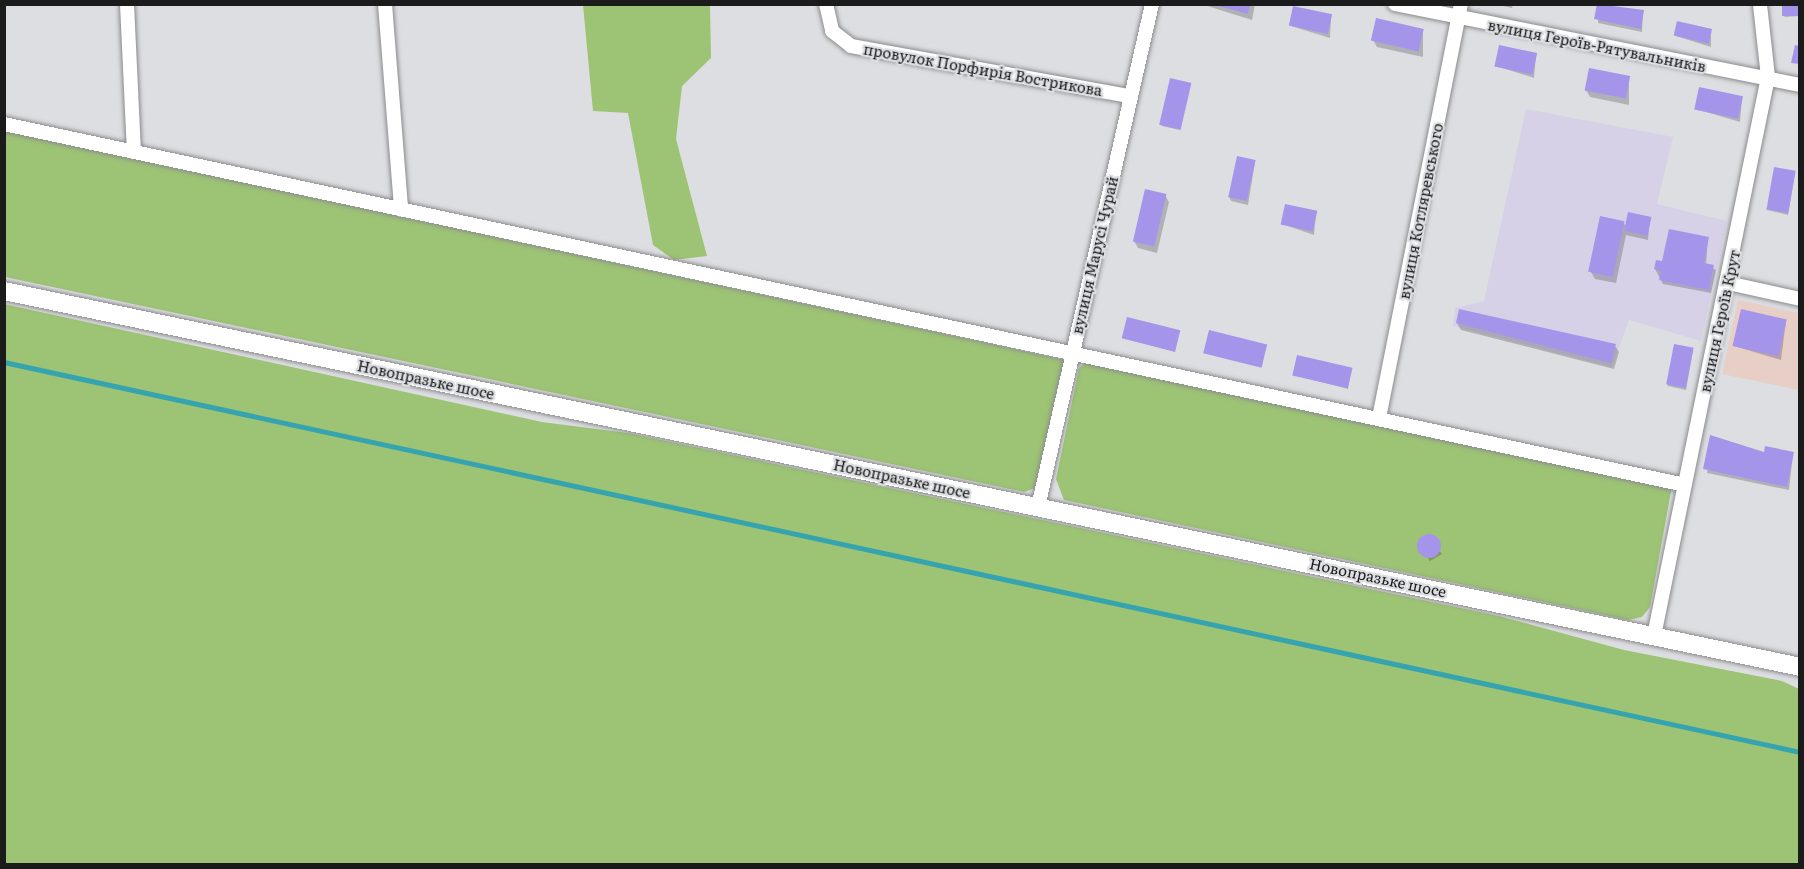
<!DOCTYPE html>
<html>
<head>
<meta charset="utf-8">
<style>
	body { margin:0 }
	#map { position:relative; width:1804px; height:869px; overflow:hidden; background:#dddee1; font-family:Literata,serif }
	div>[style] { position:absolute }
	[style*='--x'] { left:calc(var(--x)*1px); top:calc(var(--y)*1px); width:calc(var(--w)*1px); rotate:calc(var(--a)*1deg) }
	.commercial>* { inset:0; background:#d6d1e6 }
	.education>* { inset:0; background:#e7cec7 }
	.green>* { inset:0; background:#9dc375 }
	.shadow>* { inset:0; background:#0003; transform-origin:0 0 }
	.stream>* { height:4.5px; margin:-2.25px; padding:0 2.25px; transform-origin:2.25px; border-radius:2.25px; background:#36a4ae }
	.building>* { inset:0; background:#a595ea; transform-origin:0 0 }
	.round { border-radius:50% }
	.roads { filter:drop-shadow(0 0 2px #8b8b8e) drop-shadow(0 0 2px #8b8b8e) }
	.minor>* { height:14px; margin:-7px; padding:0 7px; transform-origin:7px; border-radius:7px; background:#fff }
	.secondary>* { height:18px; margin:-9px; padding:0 9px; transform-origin:9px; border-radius:9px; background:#fff }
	span { translate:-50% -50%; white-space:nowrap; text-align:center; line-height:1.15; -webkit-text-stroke:4.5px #dddee1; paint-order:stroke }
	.street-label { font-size:15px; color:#1b1b1c }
	.frame { position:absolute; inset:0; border:6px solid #1b1b1c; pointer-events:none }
</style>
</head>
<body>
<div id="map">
	<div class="commercial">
		<div style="clip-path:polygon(1526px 109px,1673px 137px,1657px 204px,1727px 221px,1701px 341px,1629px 320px,1612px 367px,1453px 326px,1455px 308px,1484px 301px)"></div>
	</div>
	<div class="education">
		<div style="clip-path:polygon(1738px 300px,1799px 313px,1799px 390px,1722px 374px)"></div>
	</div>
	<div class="green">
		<div style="clip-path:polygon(583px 5px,710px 5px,711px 58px,682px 86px,676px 139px,707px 256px,674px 260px,653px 245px,628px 113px,593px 111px)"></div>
		<div style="clip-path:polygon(5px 131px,1065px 360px,1039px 487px,1024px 492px,5px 277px)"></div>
		<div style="clip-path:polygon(4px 304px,542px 422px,628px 433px,1499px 616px,1624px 650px,1782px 681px,1799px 689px,1799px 864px,5px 864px)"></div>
		<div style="clip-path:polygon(1088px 361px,1672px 486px,1650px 607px,1642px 617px,1628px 620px,1064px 500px,1056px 479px,1079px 368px)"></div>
	</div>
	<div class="shadow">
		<div style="clip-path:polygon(1201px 4px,1255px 4px,1252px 20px)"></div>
		<div style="clip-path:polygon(1494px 4px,1513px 4px,1512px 8px)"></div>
		<div style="clip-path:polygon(1598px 4px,1643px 12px,1642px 32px,1598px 23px)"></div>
		<div style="clip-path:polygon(1800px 4px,1800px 16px,1785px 17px,1784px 16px)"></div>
		<div style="clip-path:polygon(1331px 15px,1330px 38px,1291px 26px)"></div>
		<div style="clip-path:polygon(1423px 30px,1423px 57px,1377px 47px,1373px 40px)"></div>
		<div style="clip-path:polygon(1711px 30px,1711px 47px,1676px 36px)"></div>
		<div style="clip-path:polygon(1536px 55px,1534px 78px,1496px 66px)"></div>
		<div style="clip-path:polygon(1629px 78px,1629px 105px,1590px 97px,1586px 90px)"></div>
		<div style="clip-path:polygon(1190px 84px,1180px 130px,1162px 126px,1161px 124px)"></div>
		<div style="clip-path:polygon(1742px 98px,1740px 122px,1696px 109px)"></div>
		<div style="clip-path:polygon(1255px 162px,1248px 205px,1231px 201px,1229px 196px)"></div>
		<div style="clip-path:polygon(1795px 173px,1788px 215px,1767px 210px,1766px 209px)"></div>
		<div style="clip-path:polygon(1165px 195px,1169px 202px,1157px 253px,1138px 248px,1134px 241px)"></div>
		<div style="clip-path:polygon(1316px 213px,1314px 235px,1282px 224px)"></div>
		<div style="clip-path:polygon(1650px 218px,1648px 240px,1626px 235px,1616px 283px,1595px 279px,1591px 272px,1623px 222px,1626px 227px)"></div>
		<div style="clip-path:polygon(1708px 238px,1706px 265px,1716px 270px,1711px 293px,1663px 284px,1655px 269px)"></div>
		<div style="clip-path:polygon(1786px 321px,1781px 360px,1734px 346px)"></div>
		<div style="clip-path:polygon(1457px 323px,1615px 346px,1619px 352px,1614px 369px,1461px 330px)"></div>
		<div style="clip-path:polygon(1179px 331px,1175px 352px,1124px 338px)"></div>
		<div style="clip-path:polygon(1266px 345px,1262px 367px,1205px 352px)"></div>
		<div style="clip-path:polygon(1693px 350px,1686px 390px,1668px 386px,1667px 384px)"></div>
		<div style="clip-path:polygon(1351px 370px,1348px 389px,1294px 375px)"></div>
		<div style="clip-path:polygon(1712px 436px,1765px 453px,1793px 454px,1789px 490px,1707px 473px)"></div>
		<div style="left:1431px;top:536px;width:21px;height:14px;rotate:59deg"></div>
	</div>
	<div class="stream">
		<div style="--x:4;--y:362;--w:1838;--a:12.25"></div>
	</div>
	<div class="building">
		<div style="clip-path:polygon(1212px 4px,1250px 4px,1248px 14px)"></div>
		<div style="clip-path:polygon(1597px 4px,1644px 10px,1641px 29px,1594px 19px)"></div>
		<div style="left:1782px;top:4px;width:18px;height:12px"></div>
		<div style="left:1293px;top:6px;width:40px;height:20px;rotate:12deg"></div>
		<div style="left:1376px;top:18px;width:49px;height:23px;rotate:13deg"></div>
		<div style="left:1677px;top:21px;width:36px;height:15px;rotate:13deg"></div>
		<div style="left:1499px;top:45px;width:39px;height:22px;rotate:12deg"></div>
		<div style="clip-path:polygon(1795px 45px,1800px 46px,1800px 64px,1791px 63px)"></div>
		<div style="left:1589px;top:68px;width:42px;height:23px;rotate:11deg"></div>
		<div style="left:1170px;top:78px;width:22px;height:48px;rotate:13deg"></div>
		<div style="left:1699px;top:87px;width:45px;height:23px;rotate:12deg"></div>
		<div style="left:1237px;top:156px;width:19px;height:42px;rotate:12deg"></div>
		<div style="left:1774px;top:167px;width:22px;height:43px;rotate:10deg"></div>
		<div style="left:1145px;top:189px;width:22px;height:54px;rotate:13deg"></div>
		<div style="left:1285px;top:204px;width:33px;height:21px;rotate:12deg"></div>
		<div style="left:1628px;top:212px;width:24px;height:19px;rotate:12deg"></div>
		<div style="left:1600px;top:216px;width:25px;height:57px;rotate:12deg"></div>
		<div style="clip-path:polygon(1669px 229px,1709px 237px,1704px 263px,1714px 265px,1709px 290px,1659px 280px,1661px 271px,1654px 269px,1656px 260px,1662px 261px)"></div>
		<div style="clip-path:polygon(1459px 309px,1616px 344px,1611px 363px,1456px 323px)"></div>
		<div style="left:1741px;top:309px;width:47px;height:38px;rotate:13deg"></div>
		<div style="left:1127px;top:317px;width:55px;height:22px;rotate:14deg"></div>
		<div style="left:1209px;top:330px;width:60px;height:24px;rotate:14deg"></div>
		<div style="left:1674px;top:344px;width:20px;height:41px;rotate:11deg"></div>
		<div style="left:1297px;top:355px;width:57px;height:21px;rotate:13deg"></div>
		<div style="clip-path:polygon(1710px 435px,1764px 452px,1765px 446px,1794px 452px,1787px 487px,1703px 469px)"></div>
		<div class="round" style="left:1417px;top:534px;width:24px;height:24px"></div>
	</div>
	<div class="roads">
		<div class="minor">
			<div style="--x:127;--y:4;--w:148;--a:87.3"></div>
			<div style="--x:385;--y:4;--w:206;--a:85.5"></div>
			<div style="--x:826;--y:4;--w:28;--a:77"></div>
			<div style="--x:832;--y:31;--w:24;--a:38"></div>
			<div style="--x:851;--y:46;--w:283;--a:10.2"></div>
			<div style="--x:1395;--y:4;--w:413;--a:11.3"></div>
			<div style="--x:4;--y:124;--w:1719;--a:12.12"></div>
			<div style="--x:1728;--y:283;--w:74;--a:12.5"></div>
			<div style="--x:1379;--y:418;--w:422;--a:-78.8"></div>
			<div style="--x:1038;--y:507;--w:516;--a:-77.23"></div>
			<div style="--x:1654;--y:636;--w:571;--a:-78.47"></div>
			<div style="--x:1768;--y:77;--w:73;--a:-96.3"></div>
		</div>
		<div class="secondary">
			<div style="--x:4;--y:291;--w:1835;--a:11.82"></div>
		</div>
	</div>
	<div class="street-label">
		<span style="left:1597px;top:45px;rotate:11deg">вулиця Героїв-Рятувальників</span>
		<span style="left:983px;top:69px;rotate:10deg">провулок Порфирія Вострикова</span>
		<span style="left:1420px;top:211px;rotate:-79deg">вулиця Котляревського</span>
		<span style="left:1094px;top:255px;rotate:-77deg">вулиця Марусі Чурай</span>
		<span style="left:1719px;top:321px;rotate:-78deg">вулиця Героїв Крут</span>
		<span style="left:426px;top:379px;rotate:12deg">Новопразьке шосе</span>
		<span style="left:902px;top:478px;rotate:12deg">Новопразьке шосе</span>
		<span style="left:1378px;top:577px;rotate:12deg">Новопразьке шосе</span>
	</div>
	<div class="frame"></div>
</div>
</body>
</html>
